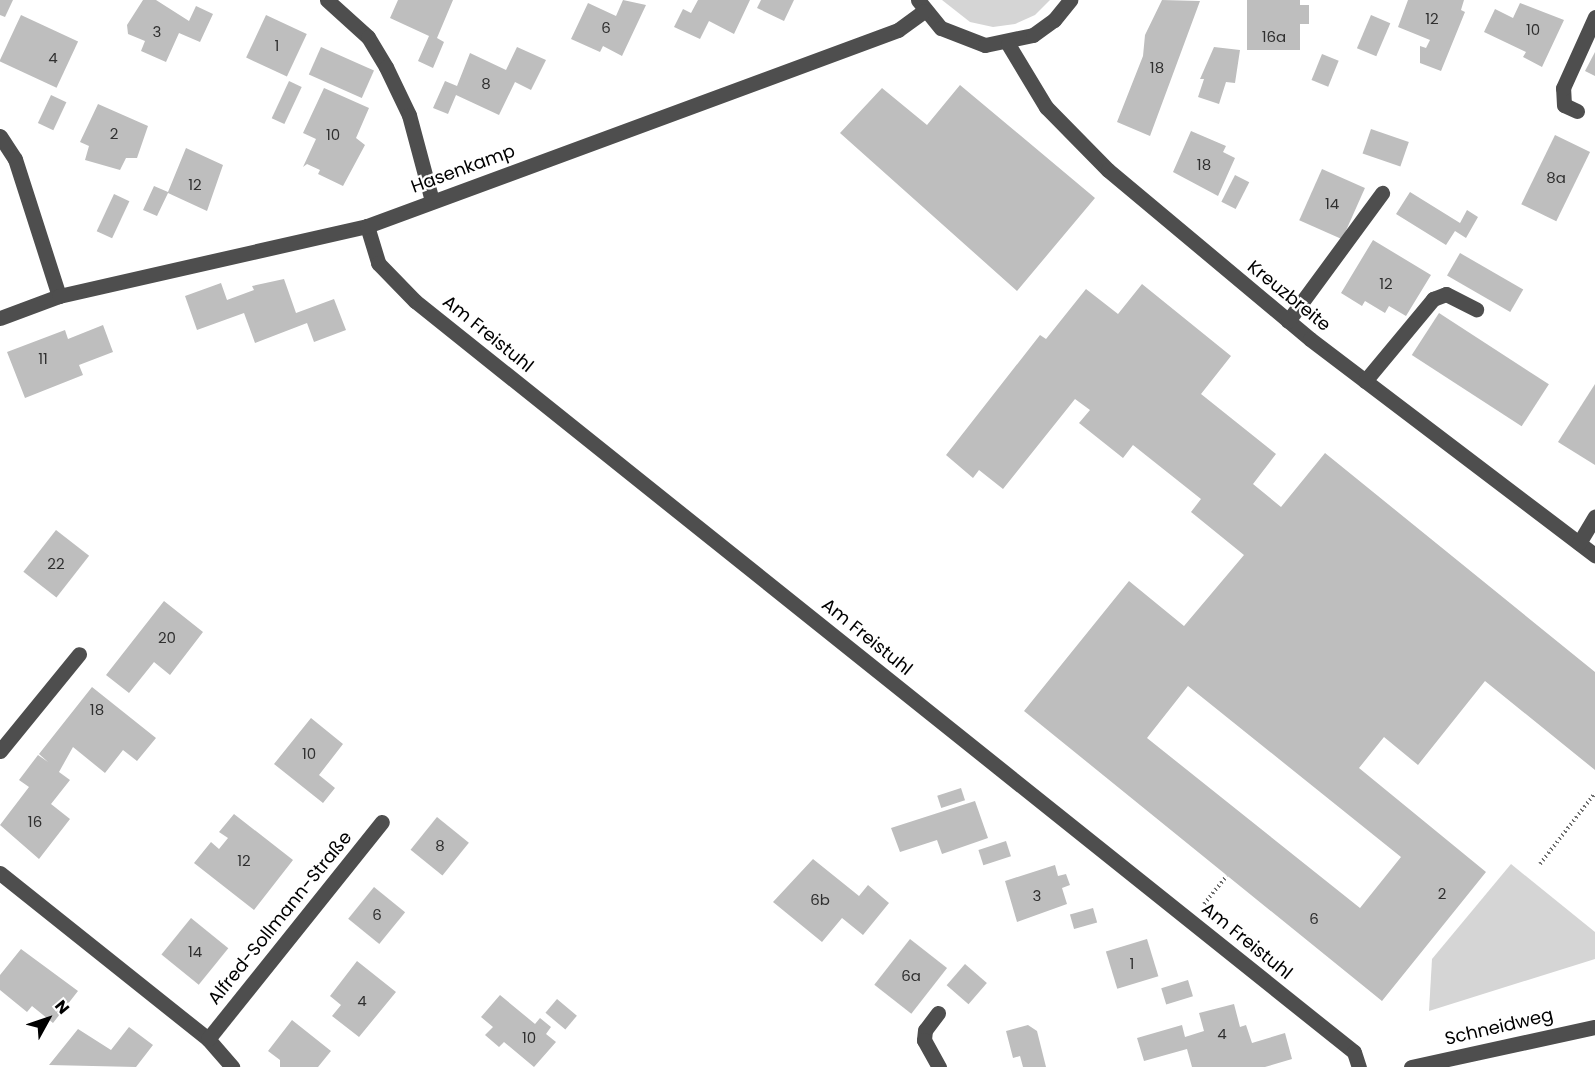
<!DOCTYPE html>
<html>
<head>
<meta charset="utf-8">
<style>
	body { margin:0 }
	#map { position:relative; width:1595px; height:1067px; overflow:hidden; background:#fff; font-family:Poppins,sans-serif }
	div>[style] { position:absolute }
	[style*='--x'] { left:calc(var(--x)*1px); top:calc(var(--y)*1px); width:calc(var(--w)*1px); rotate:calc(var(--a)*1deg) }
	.green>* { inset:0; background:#d5d5d5 }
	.building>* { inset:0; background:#bebebe; transform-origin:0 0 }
	.path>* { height:4px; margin-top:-2px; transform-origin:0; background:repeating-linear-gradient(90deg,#707070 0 1.5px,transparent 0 4.5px) }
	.minor>* { height:15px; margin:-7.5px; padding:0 7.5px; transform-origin:7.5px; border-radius:7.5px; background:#4e4e4e }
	span { translate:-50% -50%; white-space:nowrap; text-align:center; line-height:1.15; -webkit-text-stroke:4.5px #fff; paint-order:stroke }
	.number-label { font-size:15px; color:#303030 }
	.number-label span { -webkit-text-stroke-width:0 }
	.street-label { font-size:18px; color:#000 }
	.north { position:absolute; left:18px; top:989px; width:60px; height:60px; -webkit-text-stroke:4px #fff; paint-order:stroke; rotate:50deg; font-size:16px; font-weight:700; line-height:24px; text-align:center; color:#000 }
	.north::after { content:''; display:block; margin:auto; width:21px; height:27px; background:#000; clip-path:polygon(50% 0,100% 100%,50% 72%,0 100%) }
</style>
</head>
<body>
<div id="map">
	<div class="green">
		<div style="clip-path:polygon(942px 0,1050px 0,1035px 15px,1015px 24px,993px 27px,970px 22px)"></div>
		<div style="clip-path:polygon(1511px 864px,1595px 932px,1595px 959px,1429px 1011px,1432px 959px)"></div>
	</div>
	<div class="building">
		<div style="clip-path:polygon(0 0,13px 0,5px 17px,0 15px)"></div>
		<div style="clip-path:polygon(143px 0,156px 0,189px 21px,196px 6px,213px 14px,200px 42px,179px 33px,166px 62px,141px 51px,145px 41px,128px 34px,127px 25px)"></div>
		<div style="clip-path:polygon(398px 0,453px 0,437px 38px,444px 42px,433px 68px,418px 61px,429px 36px,390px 18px)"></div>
		<div style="clip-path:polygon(623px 0,646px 5px,622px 56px,603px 46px,600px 52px,571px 39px,588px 3px,616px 16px)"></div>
		<div style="clip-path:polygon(698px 0,750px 0,734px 34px,709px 21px,700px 39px,674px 27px,683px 9px,691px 13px)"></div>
		<div style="clip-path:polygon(761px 0,794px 0,784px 21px,757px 8px)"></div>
		<div style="clip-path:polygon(1162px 0,1200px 1px,1150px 136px,1117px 122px,1143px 56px,1145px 35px)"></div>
		<div style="clip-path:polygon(1247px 0,1300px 0,1300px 5px,1309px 5px,1309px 24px,1300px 24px,1300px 50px,1247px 50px)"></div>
		<div style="clip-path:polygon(1408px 0,1464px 0,1461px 10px,1465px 12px,1441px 71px,1420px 63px,1420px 46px,1426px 48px,1430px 40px,1398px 27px)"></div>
		<div style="clip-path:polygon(1520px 3px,1564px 20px,1542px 67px,1523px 57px,1526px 52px,1484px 32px,1495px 9px,1513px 18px)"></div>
		<div style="left:21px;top:15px;width:63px;height:51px;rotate:25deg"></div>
		<div style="left:266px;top:15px;width:45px;height:47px;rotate:25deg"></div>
		<div style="left:1371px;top:15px;width:21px;height:36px;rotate:23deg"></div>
		<div style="left:321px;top:47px;width:58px;height:30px;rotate:24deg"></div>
		<div style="clip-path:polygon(517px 47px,546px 60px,531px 90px,515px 82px,499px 115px,456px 95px,448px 114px,433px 108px,445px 81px,457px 86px,470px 53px,506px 70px)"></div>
		<div style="clip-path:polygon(1214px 47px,1240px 50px,1235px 83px,1226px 82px,1219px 104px,1198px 97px,1204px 79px,1200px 79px)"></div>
		<div style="clip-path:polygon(1595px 52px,1595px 76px,1585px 71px)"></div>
		<div style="left:1322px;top:54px;width:18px;height:28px;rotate:22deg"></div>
		<div style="left:289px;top:81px;width:14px;height:41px;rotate:25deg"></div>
		<div style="clip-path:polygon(960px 85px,1095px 198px,1017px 291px,840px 133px,882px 88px,927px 125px)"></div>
		<div style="clip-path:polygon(324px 88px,369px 108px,356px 138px,365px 145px,343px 186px,318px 174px,320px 170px,307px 164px,303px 167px,316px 139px,303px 133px)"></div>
		<div style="left:51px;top:95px;width:17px;height:31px;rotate:25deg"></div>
		<div style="clip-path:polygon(98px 104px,148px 126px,137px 158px,126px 158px,120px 170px,85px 160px,89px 146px,80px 142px)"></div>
		<div style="left:1371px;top:129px;width:40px;height:26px;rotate:19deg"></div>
		<div style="clip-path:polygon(1191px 131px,1226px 146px,1223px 152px,1235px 158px,1218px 196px,1173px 172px)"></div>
		<div style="left:1555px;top:135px;width:39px;height:77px;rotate:26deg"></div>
		<div style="clip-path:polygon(186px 148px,223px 165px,207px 211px,168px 193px,157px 216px,143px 210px,154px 186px,168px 192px)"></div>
		<div style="left:1322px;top:169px;width:47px;height:56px;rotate:24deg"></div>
		<div style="left:1235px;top:175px;width:16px;height:30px;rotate:27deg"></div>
		<div style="clip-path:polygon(1410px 192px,1460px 223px,1467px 210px,1478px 217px,1466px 238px,1455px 231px,1446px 245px,1396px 214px)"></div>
		<div style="left:114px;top:194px;width:17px;height:41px;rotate:25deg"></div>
		<div style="clip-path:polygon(1373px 240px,1431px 275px,1406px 316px,1389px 306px,1385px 313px,1365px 301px,1362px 306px,1341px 293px)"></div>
		<div style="left:1460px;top:253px;width:73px;height:26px;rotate:30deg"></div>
		<div style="clip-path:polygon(284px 279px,296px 313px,334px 299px,346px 330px,314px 342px,307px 323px,255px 343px,244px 313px,197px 330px,185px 296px,221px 283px,227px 300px,254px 290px,252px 286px)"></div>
		<div style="clip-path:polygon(evenodd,1142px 284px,1231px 356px,1201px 394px,1276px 454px,1253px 484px,1281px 507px,1325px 453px,1595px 672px,1595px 770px,1485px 681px,1418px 765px,1384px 737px,1359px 768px,1486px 872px,1382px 1001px,1024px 711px,1129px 581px,1184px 626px,1244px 555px,1191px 512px,1201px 499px,1133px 445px,1123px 458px,1079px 423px,1090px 410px,1075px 399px,1003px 489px,979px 470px,973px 478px,946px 455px,1040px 335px,1046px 339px,1086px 289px,1118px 314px,1142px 284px,1188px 686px,1401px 857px,1360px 908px,1147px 738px,1188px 686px)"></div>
		<div style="left:1439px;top:313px;width:131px;height:50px;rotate:33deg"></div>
		<div style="clip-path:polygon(103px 325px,113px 352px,79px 365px,83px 375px,25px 398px,7px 352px,65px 330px,68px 339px)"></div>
		<div style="clip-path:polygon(1595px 384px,1595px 465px,1558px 442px)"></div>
		<div style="left:56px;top:530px;width:42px;height:53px;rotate:38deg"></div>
		<div style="clip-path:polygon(164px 601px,203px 632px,170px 675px,154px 662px,129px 693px,106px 675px)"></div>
		<div style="clip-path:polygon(92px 687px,156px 738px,137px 761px,123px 750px,105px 773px,73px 747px,59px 772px,70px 780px,51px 804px,70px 819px,39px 859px,0 825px,29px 787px,19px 780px,38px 755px,48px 762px,39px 754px)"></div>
		<div style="clip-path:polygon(311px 718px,343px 744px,319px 775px,335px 788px,323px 803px,274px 764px)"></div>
		<div style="left:961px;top:788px;width:13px;height:25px;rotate:72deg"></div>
		<div style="clip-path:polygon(975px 801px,988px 838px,942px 854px,937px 840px,900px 852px,891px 828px)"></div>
		<div style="clip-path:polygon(234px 814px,293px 860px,254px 910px,194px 863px,211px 842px,219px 849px,228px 838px,219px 832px)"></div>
		<div style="left:437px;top:817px;width:41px;height:42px;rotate:39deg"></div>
		<div style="left:1006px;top:841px;width:16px;height:29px;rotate:72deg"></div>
		<div style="clip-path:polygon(813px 859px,859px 896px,868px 885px,889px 903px,863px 935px,842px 918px,822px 942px,773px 902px)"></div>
		<div style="clip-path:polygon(1055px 865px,1058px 876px,1066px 874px,1070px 885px,1062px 888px,1067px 904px,1017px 922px,1005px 881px)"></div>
		<div style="left:374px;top:887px;width:40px;height:41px;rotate:39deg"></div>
		<div style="left:1093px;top:908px;width:15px;height:24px;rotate:74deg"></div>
		<div style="left:191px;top:918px;width:48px;height:47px;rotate:39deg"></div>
		<div style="left:910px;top:939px;width:47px;height:58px;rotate:38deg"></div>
		<div style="left:1147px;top:939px;width:39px;height:43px;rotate:73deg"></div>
		<div style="clip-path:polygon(21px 949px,78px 991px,53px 1023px,32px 1006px,27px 1012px,0 990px,0 975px)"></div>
		<div style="clip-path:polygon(357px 961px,396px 992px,359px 1037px,332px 1016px,341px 1005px,330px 996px)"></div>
		<div style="left:965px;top:964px;width:29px;height:28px;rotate:41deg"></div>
		<div style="left:1188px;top:980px;width:17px;height:28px;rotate:73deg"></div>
		<div style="clip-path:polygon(500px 995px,535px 1024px,540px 1018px,551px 1027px,546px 1034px,556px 1042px,534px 1067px,504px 1042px,499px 1047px,485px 1035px,493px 1027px,481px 1017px)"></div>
		<div style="left:557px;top:999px;width:26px;height:18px;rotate:40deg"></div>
		<div style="clip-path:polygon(1234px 1004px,1240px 1027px,1246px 1025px,1252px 1043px,1285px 1033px,1292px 1059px,1265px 1067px,1192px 1067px,1187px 1049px,1144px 1061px,1137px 1038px,1182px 1025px,1185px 1037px,1204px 1031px,1199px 1013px)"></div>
		<div style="clip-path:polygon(292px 1020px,331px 1051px,318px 1067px,280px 1067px,280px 1060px,268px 1051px)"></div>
		<div style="clip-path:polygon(1028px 1025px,1037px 1031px,1046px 1067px,1023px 1067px,1020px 1056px,1013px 1058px,1006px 1031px)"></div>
		<div style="clip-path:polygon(129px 1027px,153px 1045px,136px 1067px,49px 1065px,78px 1029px,111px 1050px)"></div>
	</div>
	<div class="path">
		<div style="--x:1540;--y:864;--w:90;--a:-52.2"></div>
		<div style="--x:1204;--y:904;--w:36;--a:-51"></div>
	</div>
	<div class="minor">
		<div style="--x:327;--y:0;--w:55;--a:42.1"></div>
		<div style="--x:368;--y:37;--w:35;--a:59"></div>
		<div style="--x:386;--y:67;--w:53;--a:64.4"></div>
		<div style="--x:409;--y:115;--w:89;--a:75"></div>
		<div style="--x:918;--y:0;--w:36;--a:51"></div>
		<div style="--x:941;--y:28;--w:47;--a:21.1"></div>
		<div style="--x:985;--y:45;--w:49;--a:-11.8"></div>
		<div style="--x:1033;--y:35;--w:26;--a:-36"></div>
		<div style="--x:1054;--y:20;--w:26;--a:-51"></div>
		<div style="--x:1008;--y:44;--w:74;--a:58.9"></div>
		<div style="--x:1046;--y:107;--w:88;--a:45.5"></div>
		<div style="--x:1108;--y:170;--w:263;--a:39.9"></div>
		<div style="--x:1310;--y:339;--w:358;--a:37.2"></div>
		<div style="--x:1577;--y:111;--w:14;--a:-155"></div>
		<div style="--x:1564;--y:105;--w:17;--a:-93"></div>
		<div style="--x:1563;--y:88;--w:78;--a:-65.7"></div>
		<div style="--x:0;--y:136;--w:27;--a:57"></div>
		<div style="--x:15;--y:159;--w:144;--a:72.2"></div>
		<div style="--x:367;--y:226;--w:39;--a:73"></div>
		<div style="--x:378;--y:263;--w:53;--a:45.8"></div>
		<div style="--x:415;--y:301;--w:1202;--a:38.65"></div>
		<div style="--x:1354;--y:1052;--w:16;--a:72"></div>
		<div style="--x:0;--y:318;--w:63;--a:-20.4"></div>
		<div style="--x:59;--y:296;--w:316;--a:-12.8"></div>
		<div style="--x:367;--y:226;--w:566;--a:-20.26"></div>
		<div style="--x:898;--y:30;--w:32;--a:-36"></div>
		<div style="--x:1288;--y:321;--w:159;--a:-53.7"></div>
		<div style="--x:1365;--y:381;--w:107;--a:-50.3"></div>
		<div style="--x:1433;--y:299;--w:14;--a:-21"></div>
		<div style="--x:1446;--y:294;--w:34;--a:27"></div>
		<div style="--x:1579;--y:543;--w:31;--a:-59"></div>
		<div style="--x:0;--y:751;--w:125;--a:-50.8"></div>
		<div style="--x:0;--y:873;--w:266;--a:38.6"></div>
		<div style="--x:208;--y:1039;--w:37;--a:49"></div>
		<div style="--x:938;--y:1013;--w:21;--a:127"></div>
		<div style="--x:925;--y:1030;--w:10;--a:96"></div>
		<div style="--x:924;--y:1040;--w:31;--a:61"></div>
		<div style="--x:208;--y:1039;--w:278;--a:-51.3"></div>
		<div style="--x:1411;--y:1067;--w:188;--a:-12.3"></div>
	</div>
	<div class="number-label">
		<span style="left:1432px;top:19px">12</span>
		<span style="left:606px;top:28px">6</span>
		<span style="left:1533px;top:30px">10</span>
		<span style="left:157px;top:32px">3</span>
		<span style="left:1274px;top:37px">16a</span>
		<span style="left:277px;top:46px">1</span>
		<span style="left:53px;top:58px">4</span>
		<span style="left:1157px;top:68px">18</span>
		<span style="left:486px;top:84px">8</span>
		<span style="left:114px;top:134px">2</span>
		<span style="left:333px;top:135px">10</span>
		<span style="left:1204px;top:165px">18</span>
		<span style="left:1556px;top:178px">8a</span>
		<span style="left:195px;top:185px">12</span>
		<span style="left:1332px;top:204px">14</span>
		<span style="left:1386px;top:284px">12</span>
		<span style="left:43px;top:359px">11</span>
		<span style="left:56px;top:564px">22</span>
		<span style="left:167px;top:638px">20</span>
		<span style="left:97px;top:710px">18</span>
		<span style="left:309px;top:754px">10</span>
		<span style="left:35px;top:822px">16</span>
		<span style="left:440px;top:846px">8</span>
		<span style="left:244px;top:861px">12</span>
		<span style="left:1442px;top:894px">2</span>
		<span style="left:1037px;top:896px">3</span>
		<span style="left:820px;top:900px">6b</span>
		<span style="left:377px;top:915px">6</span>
		<span style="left:1314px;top:919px">6</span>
		<span style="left:195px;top:952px">14</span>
		<span style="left:1132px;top:964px">1</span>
		<span style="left:911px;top:976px">6a</span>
		<span style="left:362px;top:1001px">4</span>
		<span style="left:1222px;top:1034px">4</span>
		<span style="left:529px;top:1038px">10</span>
	</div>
	<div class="street-label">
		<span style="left:463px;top:169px;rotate:-20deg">Hasenkamp</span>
		<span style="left:1289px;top:296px;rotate:39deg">Kreuzbreite</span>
		<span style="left:488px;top:334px;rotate:39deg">Am Freistuhl</span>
		<span style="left:867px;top:637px;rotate:39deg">Am Freistuhl</span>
		<span style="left:280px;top:918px;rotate:-51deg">Alfred-Sollmann-Straße</span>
		<span style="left:1247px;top:941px;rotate:39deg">Am Freistuhl</span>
		<span style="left:1499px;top:1027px;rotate:-13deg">Schneidweg</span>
	</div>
	<div class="north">N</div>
</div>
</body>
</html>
